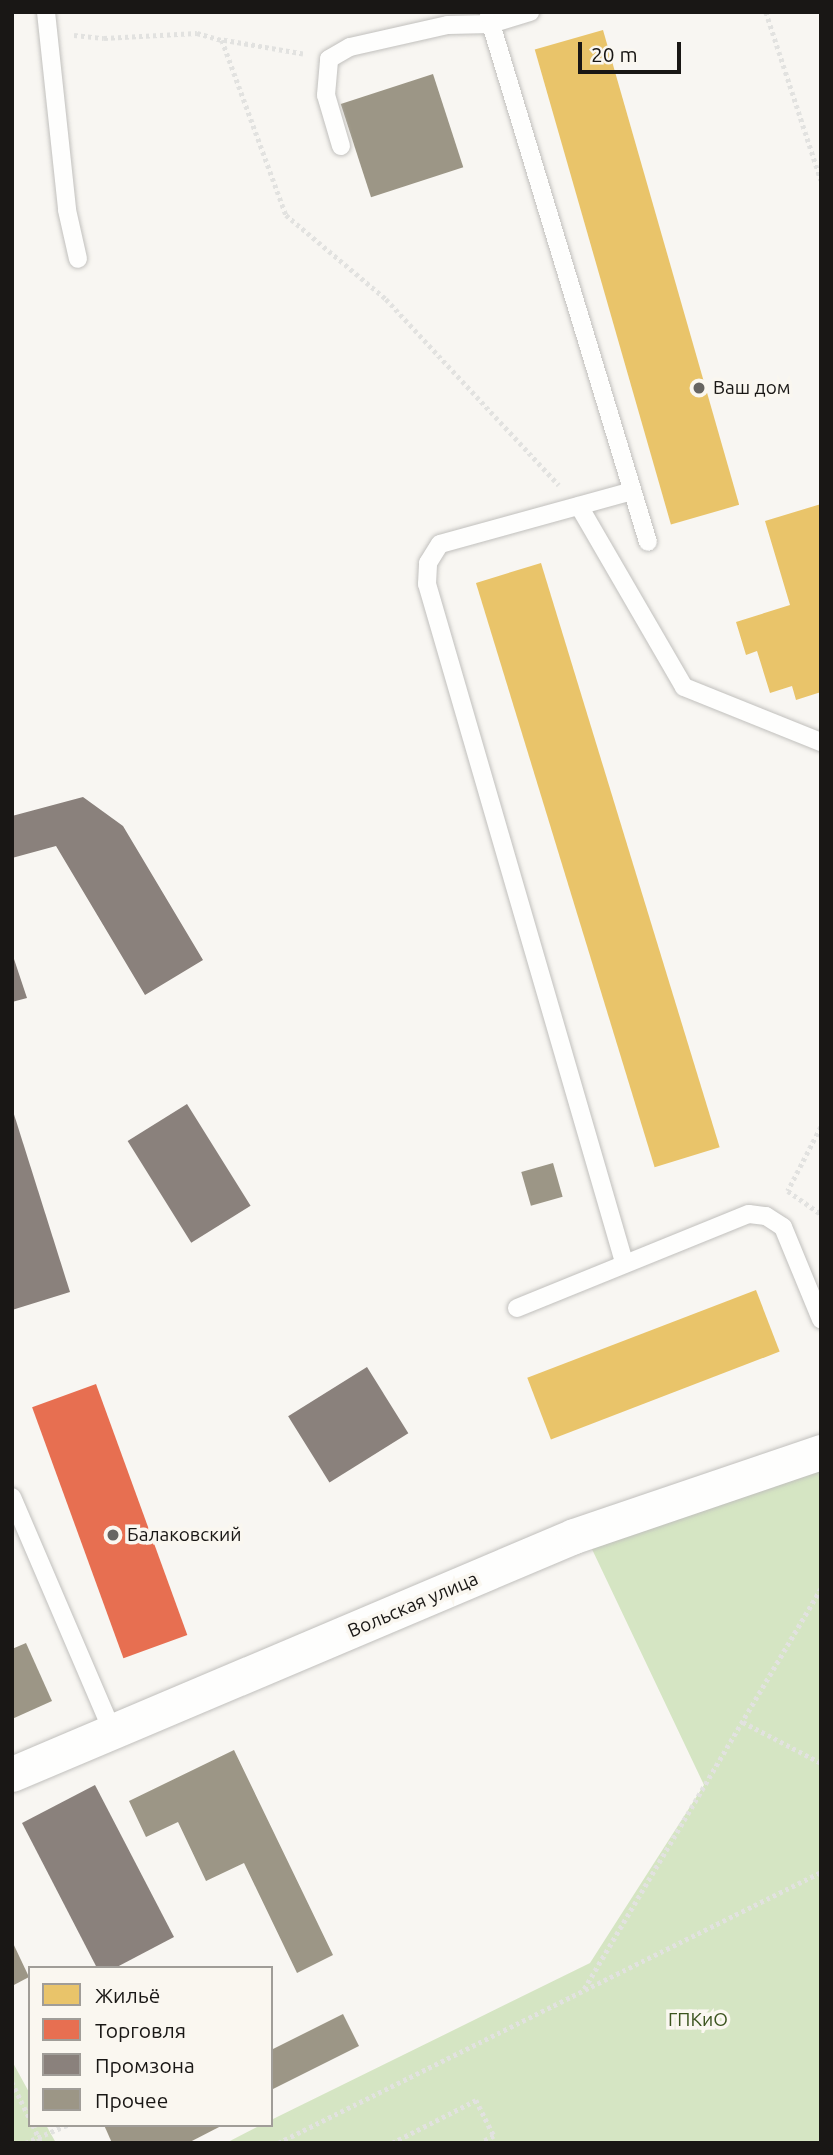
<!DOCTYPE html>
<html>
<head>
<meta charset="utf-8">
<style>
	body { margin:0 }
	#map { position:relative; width:833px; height:2155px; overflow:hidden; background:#f8f6f2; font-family:Ubuntu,sans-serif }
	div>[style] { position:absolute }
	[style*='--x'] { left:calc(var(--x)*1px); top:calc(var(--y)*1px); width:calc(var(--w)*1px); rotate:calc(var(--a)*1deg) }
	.green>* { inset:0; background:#d5e5c3 }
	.homes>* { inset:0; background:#e9c46a; transform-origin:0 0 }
	.shops>* { inset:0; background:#e76f51; transform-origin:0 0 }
	.industry>* { inset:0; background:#8a817c; transform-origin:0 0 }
	.building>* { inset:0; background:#9c9686; transform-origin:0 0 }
	.path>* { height:4.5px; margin-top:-2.25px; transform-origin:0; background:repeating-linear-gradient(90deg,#e2e2e0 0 3.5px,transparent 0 7px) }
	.roads { filter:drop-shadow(0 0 2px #c1c0bd) drop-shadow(0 0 2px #c1c0bd) }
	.lane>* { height:18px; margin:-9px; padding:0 9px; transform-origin:9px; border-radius:9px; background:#fefefd }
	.street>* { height:35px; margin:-17.5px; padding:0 17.5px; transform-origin:17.5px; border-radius:17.5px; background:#fefefd }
	.dots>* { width:19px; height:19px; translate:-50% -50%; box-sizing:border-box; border:4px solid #faf7f0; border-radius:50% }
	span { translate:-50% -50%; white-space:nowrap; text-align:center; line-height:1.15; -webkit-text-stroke:7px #faf7f0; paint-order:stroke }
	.poi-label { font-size:19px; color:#191715 }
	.left { translate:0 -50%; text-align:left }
	.street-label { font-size:19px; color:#191715 }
	.park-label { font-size:19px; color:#3b541e }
	.frame { position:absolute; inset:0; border:14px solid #191715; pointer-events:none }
	.legend { position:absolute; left:28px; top:1966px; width:245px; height:161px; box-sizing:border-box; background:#faf7f0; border:2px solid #a09d98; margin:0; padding:9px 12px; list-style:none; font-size:21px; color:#191715 }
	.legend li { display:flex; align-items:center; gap:14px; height:35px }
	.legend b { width:35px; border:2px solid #a09d98 }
	.scale { position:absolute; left:578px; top:42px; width:103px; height:32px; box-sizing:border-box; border:4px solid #191715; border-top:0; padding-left:9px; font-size:21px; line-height:24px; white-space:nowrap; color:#191715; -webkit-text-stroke:5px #faf7f0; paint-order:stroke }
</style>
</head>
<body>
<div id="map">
	<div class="green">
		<div style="clip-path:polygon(821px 1471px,821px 2143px,226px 2143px,261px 2125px,271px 2125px,271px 2120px,590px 1963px,704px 1785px,590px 1545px)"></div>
		<div style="clip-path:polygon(12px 2061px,30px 2094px,30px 2125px,46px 2125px,56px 2143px,12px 2143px)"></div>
	</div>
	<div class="homes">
		<div style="left:603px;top:30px;width:494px;height:71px;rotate:74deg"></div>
		<div style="clip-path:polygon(821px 504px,821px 692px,796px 700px,792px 686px,770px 693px,757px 651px,746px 655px,736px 622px,790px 605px,765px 521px)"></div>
		<div style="left:541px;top:563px;width:611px;height:68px;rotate:73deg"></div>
		<div style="left:756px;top:1290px;width:66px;height:245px;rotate:69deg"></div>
	</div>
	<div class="shops">
		<div style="left:96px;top:1384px;width:267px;height:68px;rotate:70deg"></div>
	</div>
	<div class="industry">
		<div style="clip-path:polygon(83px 797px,123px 826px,203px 960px,145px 995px,56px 846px,12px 858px,12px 816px)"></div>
		<div style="clip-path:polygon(12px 953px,27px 998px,12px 1002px)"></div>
		<div style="left:187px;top:1104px;width:120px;height:70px;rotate:58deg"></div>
		<div style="clip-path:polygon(12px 1108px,70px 1292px,12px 1310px)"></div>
		<div style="left:367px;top:1367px;width:78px;height:93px;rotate:58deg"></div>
		<div style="clip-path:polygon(95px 1785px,174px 1937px,115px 1968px,97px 1968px,22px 1823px)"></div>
	</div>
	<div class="building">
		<div style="left:433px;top:74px;width:98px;height:97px;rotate:72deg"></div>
		<div style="left:553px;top:1163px;width:35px;height:33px;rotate:74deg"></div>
		<div style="clip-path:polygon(26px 1643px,52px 1701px,12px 1719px,12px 1649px)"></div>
		<div style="clip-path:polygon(234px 1750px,333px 1955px,297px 1973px,244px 1863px,206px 1881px,178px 1822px,146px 1837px,129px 1801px)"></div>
		<div style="clip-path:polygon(12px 1941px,29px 1977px,12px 1986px)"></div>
		<div style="clip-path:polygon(343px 2014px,359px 2046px,271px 2090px,271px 2050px)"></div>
		<div style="clip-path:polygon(104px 2125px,223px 2125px,188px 2143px,112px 2143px)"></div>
	</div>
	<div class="path">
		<div style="--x:766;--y:12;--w:177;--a:71.9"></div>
		<div style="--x:74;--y:35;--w:30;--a:6"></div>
		<div style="--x:104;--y:38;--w:93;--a:-3.1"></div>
		<div style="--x:197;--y:33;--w:26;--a:16"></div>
		<div style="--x:303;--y:54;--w:82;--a:-170.2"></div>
		<div style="--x:222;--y:40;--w:186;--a:69.9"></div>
		<div style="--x:286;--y:215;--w:131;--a:40"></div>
		<div style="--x:386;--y:299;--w:254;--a:47.1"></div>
		<div style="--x:821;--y:1127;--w:72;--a:117.3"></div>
		<div style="--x:788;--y:1191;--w:40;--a:34.9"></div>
		<div style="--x:743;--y:1722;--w:88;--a:27.7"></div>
		<div style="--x:584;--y:1989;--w:465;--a:-59.4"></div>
		<div style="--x:12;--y:2082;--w:41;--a:64.1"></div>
		<div style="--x:33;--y:2125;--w:20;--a:66"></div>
		<div style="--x:25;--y:2143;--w:46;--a:-23.2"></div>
		<div style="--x:278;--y:2143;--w:607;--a:-26.52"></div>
		<div style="--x:392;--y:2143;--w:94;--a:-27.1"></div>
		<div style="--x:476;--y:2100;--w:40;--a:63.4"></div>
		<div style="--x:494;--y:2136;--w:15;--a:152"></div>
	</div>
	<div class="roads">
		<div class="lane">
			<div style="--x:46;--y:12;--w:199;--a:83.9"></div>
			<div style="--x:67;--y:210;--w:50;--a:77.3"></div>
			<div style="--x:489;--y:16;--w:8;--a:76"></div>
			<div style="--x:491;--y:24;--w:41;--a:-17.1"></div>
			<div style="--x:341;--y:146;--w:53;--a:-106.4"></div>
			<div style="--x:326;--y:95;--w:36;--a:-85"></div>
			<div style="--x:329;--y:59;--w:24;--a:-30"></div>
			<div style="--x:350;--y:47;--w:100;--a:-12.7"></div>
			<div style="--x:448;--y:25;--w:43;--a:-1.3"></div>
			<div style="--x:491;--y:24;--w:541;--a:73.14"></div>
			<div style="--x:579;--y:506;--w:209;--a:59.9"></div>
			<div style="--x:684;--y:687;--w:148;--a:21.9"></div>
			<div style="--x:624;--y:1262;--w:706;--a:-106.2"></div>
			<div style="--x:427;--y:584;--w:21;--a:-87"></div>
			<div style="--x:428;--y:563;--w:22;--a:-58"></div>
			<div style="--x:440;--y:544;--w:199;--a:-15.4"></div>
			<div style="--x:517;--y:1308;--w:250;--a:-22.1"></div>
			<div style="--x:749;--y:1214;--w:17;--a:7"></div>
			<div style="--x:766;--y:1216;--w:20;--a:33"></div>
			<div style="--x:783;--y:1227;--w:100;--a:67.6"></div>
			<div style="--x:12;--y:1497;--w:257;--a:66.8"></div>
		</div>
		<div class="street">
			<div style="--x:12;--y:1774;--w:610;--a:-22.95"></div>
			<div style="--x:574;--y:1536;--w:261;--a:-18.8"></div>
		</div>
	</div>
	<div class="dots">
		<div style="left:699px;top:388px;background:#676562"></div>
		<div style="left:113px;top:1535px;background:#676562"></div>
	</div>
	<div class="poi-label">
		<span class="left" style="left:713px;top:388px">Ваш дом</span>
		<span class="left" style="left:127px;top:1535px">Балаковский</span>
	</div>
	<div class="street-label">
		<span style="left:413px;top:1605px;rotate:-23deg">Вольская улица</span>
	</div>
	<div class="park-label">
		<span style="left:698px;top:2020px">ГПКиО</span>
	</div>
	<div class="frame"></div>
	<ul class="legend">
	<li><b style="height:19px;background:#e9c46a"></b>Жильё</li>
	<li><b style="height:19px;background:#e76f51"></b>Торговля</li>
	<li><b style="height:19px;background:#8a817c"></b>Промзона</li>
	<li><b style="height:19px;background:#9c9686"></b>Прочее</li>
	</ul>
	<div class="scale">20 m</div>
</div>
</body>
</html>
